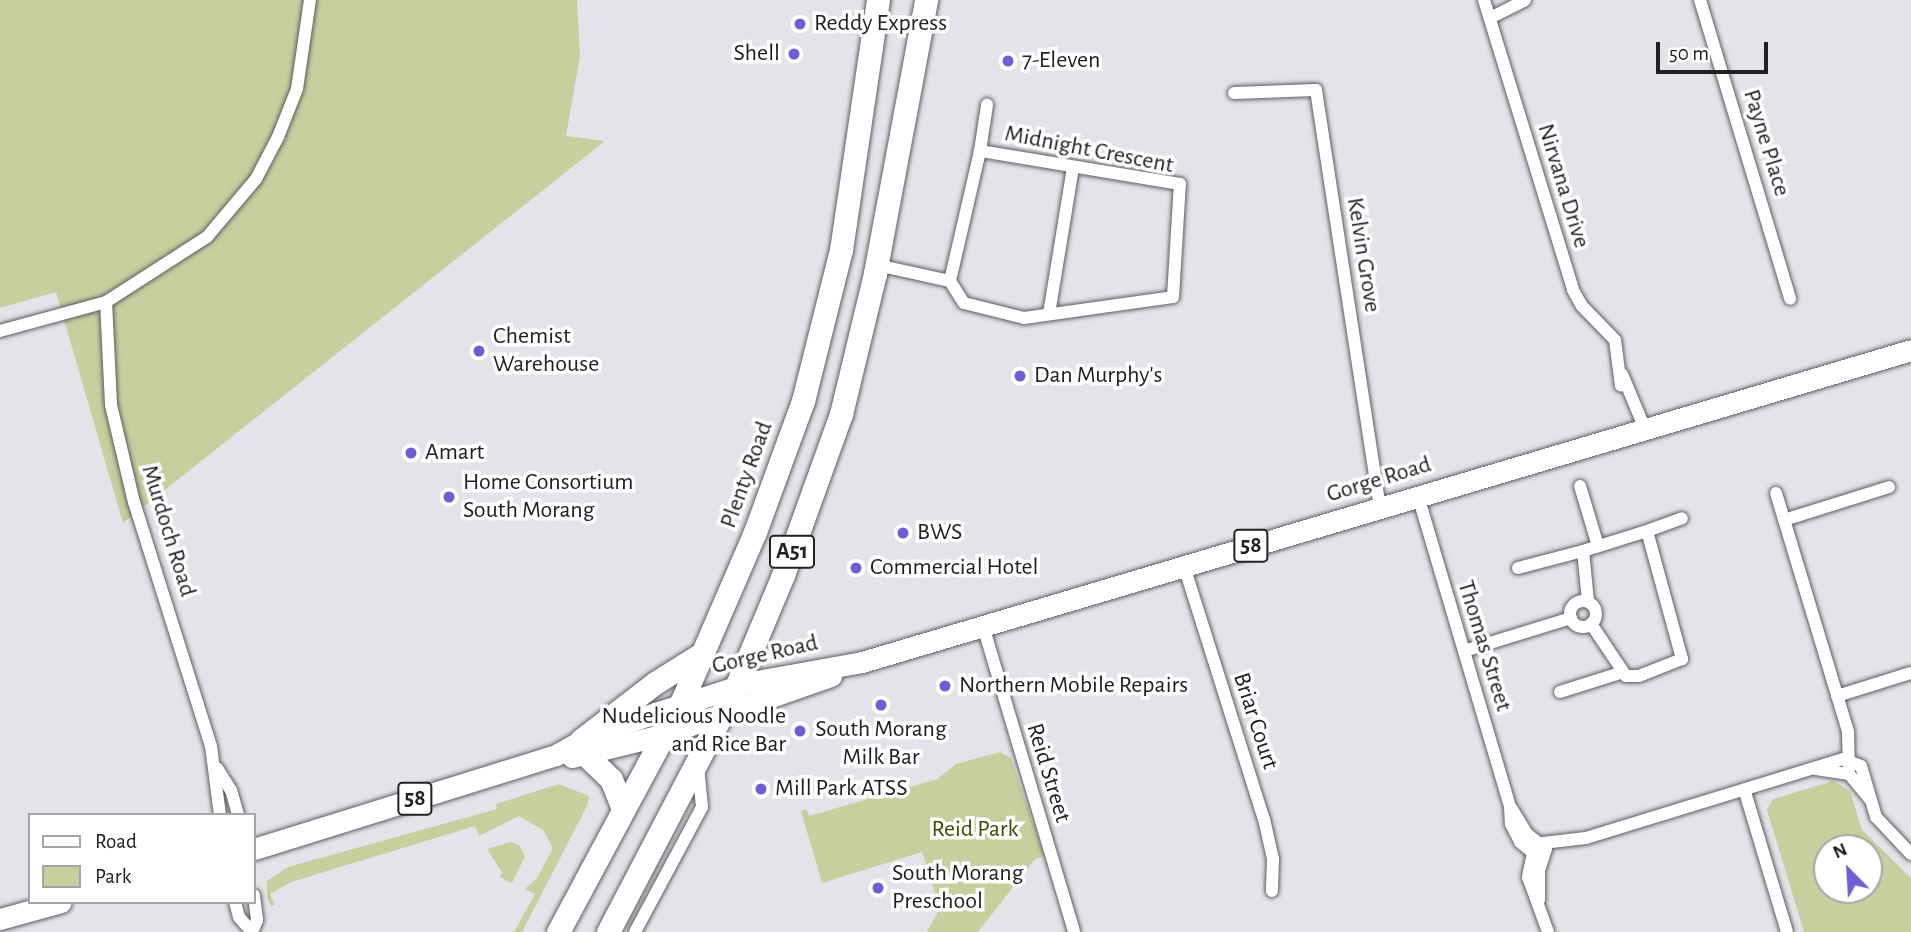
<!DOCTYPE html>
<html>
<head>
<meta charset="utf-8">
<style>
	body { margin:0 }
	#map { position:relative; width:1911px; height:932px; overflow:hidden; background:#e2e4e9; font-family:"Alegreya Sans",sans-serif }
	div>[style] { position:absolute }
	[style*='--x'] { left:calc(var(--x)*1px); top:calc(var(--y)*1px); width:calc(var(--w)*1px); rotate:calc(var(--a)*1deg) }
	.green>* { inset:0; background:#c8ce9d }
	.roads { filter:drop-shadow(0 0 2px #5c5e63) drop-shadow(0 0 2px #5c5e63) }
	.street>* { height:12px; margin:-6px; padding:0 6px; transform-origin:6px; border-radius:6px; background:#fff }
	.street>.ring { margin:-6px; padding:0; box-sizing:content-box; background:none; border:12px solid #fff; border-radius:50% }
	.primary>* { height:21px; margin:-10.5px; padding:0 10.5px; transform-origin:10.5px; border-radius:10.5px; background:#fff }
	.highway>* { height:23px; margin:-11.5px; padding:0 11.5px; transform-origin:11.5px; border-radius:11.5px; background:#fff }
	.dots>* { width:19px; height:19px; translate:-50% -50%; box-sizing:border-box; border:4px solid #fff; border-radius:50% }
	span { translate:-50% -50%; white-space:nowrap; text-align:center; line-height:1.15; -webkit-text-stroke:7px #fff; paint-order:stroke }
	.shield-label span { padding:2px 5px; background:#fff; border:2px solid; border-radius:5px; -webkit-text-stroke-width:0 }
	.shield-label { font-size:23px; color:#202123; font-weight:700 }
	.poi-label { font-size:24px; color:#202123 }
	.left { translate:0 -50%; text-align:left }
	.right { translate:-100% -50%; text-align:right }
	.street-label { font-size:24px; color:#202123 }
	.park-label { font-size:24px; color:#444804 }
	.legend { position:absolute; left:28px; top:813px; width:228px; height:91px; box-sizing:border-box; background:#fff; border:2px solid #a6a6a7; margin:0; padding:9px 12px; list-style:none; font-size:21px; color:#202123 }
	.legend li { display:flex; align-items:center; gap:14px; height:35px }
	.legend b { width:35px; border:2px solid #a6a6a7 }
	.north { position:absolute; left:1813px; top:834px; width:70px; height:70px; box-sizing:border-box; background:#fff; border:2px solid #a6a6a7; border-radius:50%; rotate:336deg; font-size:19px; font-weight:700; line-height:28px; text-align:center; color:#202123 }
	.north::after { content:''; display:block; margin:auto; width:24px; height:32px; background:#725bd5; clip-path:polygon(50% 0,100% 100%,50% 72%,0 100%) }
	.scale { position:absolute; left:1656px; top:42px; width:112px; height:32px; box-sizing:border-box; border:4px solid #202123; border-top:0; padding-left:9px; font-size:21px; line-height:24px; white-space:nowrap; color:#202123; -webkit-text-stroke:5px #fff; paint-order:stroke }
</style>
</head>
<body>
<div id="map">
	<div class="green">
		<div style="clip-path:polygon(0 0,577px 0,580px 56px,566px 136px,605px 141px,123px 523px,56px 292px,0 308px)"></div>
		<div style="clip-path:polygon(1000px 752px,1011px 758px,1044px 856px,1035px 859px,978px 932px,927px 932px,940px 908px,922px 852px,822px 883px,801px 811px,806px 809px,809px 816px,937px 779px,956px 764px)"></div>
		<div style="clip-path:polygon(evenodd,1833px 781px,1850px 791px,1862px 830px,1911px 878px,1911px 932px,1804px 932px,1767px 810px,1773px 799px,1833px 781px,1827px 848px,1869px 848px,1869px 890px,1827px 890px,1827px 848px)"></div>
		<div style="clip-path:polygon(559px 784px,589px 796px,588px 804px,522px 932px,514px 932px,535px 894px,525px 889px,537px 878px,553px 848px,543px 830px,519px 816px,479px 836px,475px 826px,291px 882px,270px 894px,275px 905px,271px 906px,267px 897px,267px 881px,288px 867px,497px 809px,496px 804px)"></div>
		<div style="clip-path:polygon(511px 842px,519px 845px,525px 856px,512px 883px,500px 877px,502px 872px,487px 849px)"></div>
	</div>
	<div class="roads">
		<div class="street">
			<div style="--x:1484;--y:0;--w:303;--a:72.9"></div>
			<div style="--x:1573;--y:290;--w:18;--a:61"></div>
			<div style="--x:1582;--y:306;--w:47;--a:45.9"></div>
			<div style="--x:1615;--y:340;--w:46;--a:82.6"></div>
			<div style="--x:1700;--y:0;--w:312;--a:73.2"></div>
			<div style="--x:1490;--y:18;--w:39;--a:-27"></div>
			<div style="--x:1234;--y:93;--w:82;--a:-2.1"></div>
			<div style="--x:1316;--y:90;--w:423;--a:81.3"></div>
			<div style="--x:980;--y:151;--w:47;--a:-81.3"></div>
			<div style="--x:877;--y:265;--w:75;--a:12.4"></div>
			<div style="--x:950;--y:281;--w:26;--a:58"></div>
			<div style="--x:964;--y:303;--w:62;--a:14"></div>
			<div style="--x:1024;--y:318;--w:150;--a:-8"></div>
			<div style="--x:1173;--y:297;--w:113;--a:-86.5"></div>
			<div style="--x:1180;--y:184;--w:203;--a:-170.6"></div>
			<div style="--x:980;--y:151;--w:133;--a:103"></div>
			<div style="--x:106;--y:302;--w:103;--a:87.2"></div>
			<div style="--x:111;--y:405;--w:100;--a:76.7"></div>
			<div style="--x:134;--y:502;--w:256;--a:72.5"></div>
			<div style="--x:211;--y:746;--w:70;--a:82.6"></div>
			<div style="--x:1049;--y:314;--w:149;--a:-80.7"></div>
			<div style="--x:0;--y:331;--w:110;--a:-15.3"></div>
			<div style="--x:106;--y:302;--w:120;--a:-32.8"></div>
			<div style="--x:207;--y:237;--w:76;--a:-49.8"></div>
			<div style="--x:256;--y:179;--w:47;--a:-62.4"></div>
			<div style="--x:278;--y:137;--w:52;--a:-68.4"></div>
			<div style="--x:297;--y:89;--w:90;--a:-81.7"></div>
			<div style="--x:1622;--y:374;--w:60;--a:67.3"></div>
			<div style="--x:1580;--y:486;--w:63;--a:73.3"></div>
			<div style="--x:1776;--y:493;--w:250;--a:73.2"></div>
			<div style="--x:1848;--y:732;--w:42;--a:88.6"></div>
			<div style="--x:1418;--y:496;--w:324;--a:73.5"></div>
			<div style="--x:1510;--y:807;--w:17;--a:87"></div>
			<div style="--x:1511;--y:824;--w:20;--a:63"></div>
			<div style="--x:1520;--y:842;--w:17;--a:40"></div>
			<div style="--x:1533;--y:853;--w:25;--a:102"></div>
			<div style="--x:1528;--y:877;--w:59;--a:70"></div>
			<div style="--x:1784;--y:520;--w:110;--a:-17.4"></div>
			<div style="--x:1647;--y:531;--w:37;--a:-20"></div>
			<div style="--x:1184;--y:566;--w:265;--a:72.5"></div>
			<div style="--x:1264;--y:819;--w:41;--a:77.3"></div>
			<div style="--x:1273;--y:859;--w:32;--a:92"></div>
			<div style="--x:1518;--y:568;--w:67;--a:-14.7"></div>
			<div class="ring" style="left:1570px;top:601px;width:14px;height:14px"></div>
			<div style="--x:1588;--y:601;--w:50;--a:-95.7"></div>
			<div style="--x:1583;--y:551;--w:67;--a:-17.4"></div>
			<div style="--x:1647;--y:531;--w:133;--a:74.7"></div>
			<div style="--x:1682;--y:659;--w:46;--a:158.4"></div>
			<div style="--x:1639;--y:676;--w:13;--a:180"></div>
			<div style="--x:1626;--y:676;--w:63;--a:-123.9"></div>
			<div style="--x:983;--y:626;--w:319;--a:73.4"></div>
			<div style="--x:1464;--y:651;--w:112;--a:-17.1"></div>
			<div style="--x:1560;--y:692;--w:63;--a:-17.6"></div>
			<div style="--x:1837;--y:696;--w:77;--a:-17.3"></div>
			<div style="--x:217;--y:768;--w:26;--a:58"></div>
			<div style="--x:231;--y:790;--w:26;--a:74"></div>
			<div style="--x:1816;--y:769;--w:33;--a:9"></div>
			<div style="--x:1849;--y:774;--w:33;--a:50"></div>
			<div style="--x:1745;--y:792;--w:146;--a:73.3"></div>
			<div style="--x:1512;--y:809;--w:29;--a:59"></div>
			<div style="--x:1527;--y:834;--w:24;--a:38"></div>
			<div style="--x:1546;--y:849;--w:23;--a:108"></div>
			<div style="--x:1539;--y:871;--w:29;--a:90"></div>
			<div style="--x:1533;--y:853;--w:14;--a:-45"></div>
			<div style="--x:1543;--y:843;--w:43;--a:-6.6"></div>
			<div style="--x:1586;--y:838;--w:269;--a:-17.1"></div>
			<div style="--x:1843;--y:759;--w:19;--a:21"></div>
			<div style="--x:1861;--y:766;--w:53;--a:73.6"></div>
			<div style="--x:1876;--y:817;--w:51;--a:46.6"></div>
			<div style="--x:235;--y:902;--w:16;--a:75"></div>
			<div style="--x:239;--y:917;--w:20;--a:49"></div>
			<div style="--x:252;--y:932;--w:13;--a:-67"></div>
			<div style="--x:257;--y:920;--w:25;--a:-97"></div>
			<div style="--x:635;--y:932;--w:142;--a:-61.8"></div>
			<div style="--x:702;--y:807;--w:41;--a:-95.6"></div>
		</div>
		<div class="primary">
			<div style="--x:572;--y:757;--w:96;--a:-13.9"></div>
			<div style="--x:665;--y:734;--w:176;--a:-19.3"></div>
			<div style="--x:254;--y:849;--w:316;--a:-17.3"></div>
			<div style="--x:556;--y:755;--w:47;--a:-29.3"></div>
			<div style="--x:597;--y:732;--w:162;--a:-18"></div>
			<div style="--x:751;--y:682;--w:113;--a:-10.2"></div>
			<div style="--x:862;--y:662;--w:1094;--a:-16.56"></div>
			<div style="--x:0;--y:919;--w:63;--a:-15.6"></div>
		</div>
		<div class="highway">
			<div style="--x:581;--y:740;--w:93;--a:-37.6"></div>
			<div style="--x:655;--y:683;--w:57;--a:-32"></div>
			<div style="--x:587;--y:756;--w:33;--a:44"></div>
			<div style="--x:611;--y:779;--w:32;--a:68"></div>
			<div style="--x:558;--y:932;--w:260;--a:-61.8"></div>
			<div style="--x:681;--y:703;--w:186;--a:-66.6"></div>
			<div style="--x:755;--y:532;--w:140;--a:-69.9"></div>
			<div style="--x:803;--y:401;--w:156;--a:-75.9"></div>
			<div style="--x:841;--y:250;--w:253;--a:-81.6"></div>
			<div style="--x:608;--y:932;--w:276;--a:-62.4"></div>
			<div style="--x:736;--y:687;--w:121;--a:-67.2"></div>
			<div style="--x:783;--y:575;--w:171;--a:-70.2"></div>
			<div style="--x:841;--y:414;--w:145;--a:-76.4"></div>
			<div style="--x:875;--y:273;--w:278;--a:-79.4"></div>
		</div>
	</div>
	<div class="dots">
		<div style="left:800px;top:24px;background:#725bd5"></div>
		<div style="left:794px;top:54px;background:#725bd5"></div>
		<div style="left:1008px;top:61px;background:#725bd5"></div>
		<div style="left:479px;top:351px;background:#725bd5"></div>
		<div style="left:1020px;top:376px;background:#725bd5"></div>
		<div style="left:411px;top:453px;background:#725bd5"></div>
		<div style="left:449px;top:497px;background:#725bd5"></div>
		<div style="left:903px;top:533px;background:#725bd5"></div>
		<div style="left:856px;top:568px;background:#725bd5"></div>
		<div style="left:945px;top:686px;background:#725bd5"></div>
		<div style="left:881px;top:705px;background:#725bd5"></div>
		<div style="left:800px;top:731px;background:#725bd5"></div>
		<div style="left:761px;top:789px;background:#725bd5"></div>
		<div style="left:878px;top:888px;background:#725bd5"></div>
	</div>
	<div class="shield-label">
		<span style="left:1251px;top:546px">58</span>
		<span style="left:792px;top:552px">A51</span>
		<span style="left:415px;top:799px">58</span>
	</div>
	<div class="poi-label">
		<span class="left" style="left:814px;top:24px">Reddy Express</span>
		<span class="right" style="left:780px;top:54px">Shell</span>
		<span class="left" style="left:1022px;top:61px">7-Eleven</span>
		<span class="left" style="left:493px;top:351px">Chemist<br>Warehouse</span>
		<span class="left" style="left:1034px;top:376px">Dan Murphy's</span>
		<span class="left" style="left:425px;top:453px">Amart</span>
		<span class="left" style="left:463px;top:497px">Home Consortium<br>South Morang</span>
		<span class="left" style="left:917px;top:533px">BWS</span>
		<span class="left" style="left:870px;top:568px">Commercial Hotel</span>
		<span class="left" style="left:959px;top:686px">Northern Mobile Repairs</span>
		<span class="right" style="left:786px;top:731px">Nudelicious Noodle<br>and Rice Bar</span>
		<span style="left:881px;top:744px">South Morang<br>Milk Bar</span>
		<span class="left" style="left:775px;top:789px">Mill Park ATSS</span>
		<span class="left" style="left:892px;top:888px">South Morang<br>Preschool</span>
	</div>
	<div class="street-label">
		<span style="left:1766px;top:143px;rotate:73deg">Payne Place</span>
		<span style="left:1089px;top:150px;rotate:11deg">Midnight Crescent</span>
		<span style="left:1563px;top:186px;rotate:73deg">Nirvana Drive</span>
		<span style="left:1363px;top:255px;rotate:81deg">Kelvin Grove</span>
		<span style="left:747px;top:475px;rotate:-70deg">Plenty Road</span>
		<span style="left:1379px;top:480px;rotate:-17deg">Gorge Road</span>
		<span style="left:168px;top:531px;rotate:73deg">Murdoch Road</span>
		<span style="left:1484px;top:646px;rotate:73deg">Thomas Street</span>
		<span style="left:765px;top:655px;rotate:-13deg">Gorge Road</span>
		<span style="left:1255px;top:721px;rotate:72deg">Briar Court</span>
		<span style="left:1048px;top:773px;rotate:73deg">Reid Street</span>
	</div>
	<div class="park-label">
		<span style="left:975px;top:830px">Reid Park</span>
	</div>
	<ul class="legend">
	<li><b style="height:9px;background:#fff"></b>Road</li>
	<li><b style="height:19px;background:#c8ce9d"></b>Park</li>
	</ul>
	<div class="north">N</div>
	<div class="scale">50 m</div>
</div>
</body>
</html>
